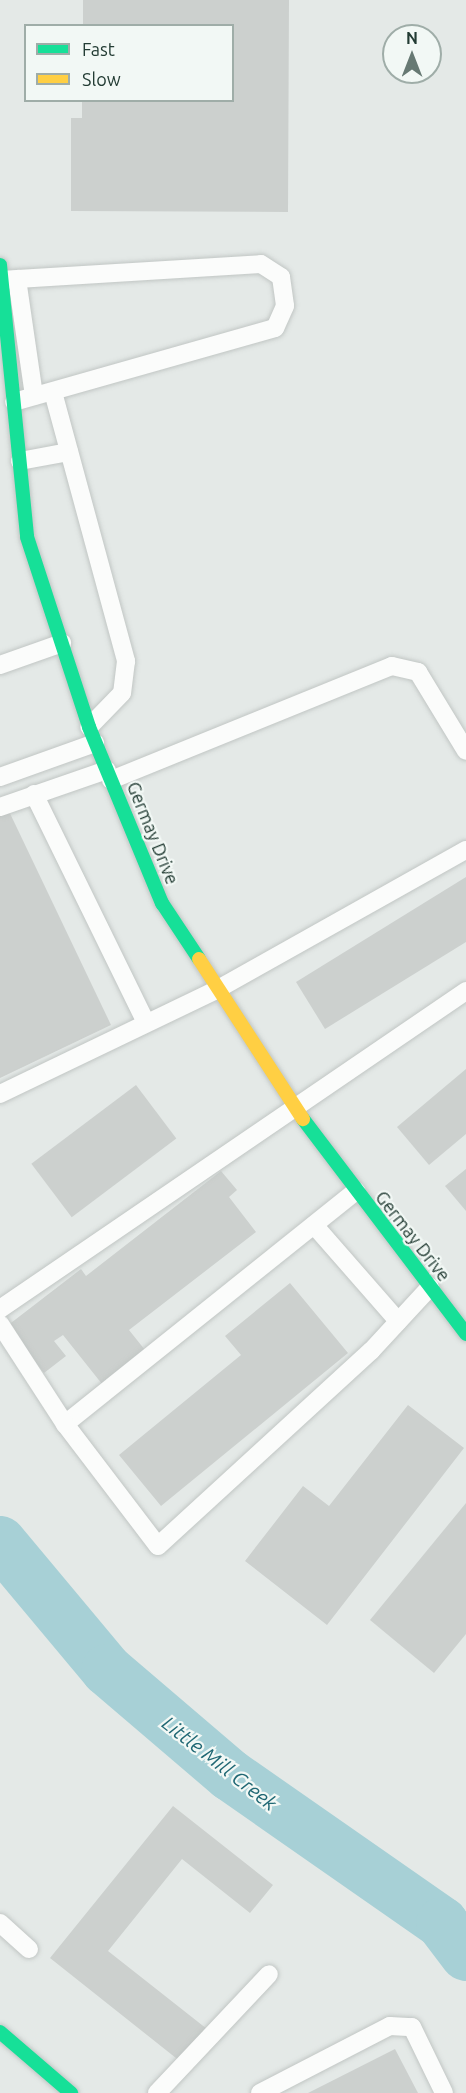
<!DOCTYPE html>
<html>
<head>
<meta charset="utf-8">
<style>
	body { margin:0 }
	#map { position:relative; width:466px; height:2093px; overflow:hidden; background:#e4e9e7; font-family:Ubuntu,sans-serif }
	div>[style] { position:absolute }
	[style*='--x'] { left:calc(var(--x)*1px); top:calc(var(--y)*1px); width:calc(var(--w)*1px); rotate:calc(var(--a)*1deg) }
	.river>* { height:52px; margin:-26px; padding:0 26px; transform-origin:26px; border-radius:26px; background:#a7d0d6 }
	.building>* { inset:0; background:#ccd0ce; transform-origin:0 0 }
	.roads { filter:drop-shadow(0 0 2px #c1c6c4) drop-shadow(0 0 2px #c1c6c4) }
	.lane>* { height:18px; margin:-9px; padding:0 9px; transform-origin:9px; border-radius:9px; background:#fbfcfb }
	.fast>* { height:14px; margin:-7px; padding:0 7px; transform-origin:7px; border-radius:7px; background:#16e098 }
	.slow>* { height:14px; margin:-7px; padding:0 7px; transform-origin:7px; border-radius:7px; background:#ffcf43 }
	span { translate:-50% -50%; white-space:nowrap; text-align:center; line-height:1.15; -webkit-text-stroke:4.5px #f2f8f5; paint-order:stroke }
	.street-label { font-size:18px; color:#233c34 }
	.water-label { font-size:20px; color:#206874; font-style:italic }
	.legend { position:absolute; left:24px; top:24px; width:210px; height:78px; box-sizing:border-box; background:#f2f8f5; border:2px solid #9fada8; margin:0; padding:8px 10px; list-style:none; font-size:18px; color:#233c34 }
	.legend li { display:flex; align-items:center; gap:12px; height:30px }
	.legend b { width:30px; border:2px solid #9fada8 }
	.north { position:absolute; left:382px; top:24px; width:60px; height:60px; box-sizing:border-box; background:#f2f8f5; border:2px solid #9fada8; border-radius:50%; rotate:0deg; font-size:16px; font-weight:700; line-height:24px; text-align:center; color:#233c34 }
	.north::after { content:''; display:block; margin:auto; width:21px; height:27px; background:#677973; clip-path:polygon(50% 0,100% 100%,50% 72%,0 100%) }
</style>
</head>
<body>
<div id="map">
	<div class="river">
		<div style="--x:0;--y:1542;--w:167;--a:50.1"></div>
		<div style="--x:107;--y:1670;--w:162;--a:40.5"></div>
		<div style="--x:230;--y:1775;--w:259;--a:34.9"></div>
		<div style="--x:442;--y:1923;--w:40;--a:53"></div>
	</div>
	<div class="building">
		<div style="clip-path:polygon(83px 0,289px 0,288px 212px,71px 211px,71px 118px,82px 118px,82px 100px,232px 100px,232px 26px,83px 26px)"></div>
		<div style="clip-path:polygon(6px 805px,111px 1025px,0 1078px,0 808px)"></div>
		<div style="clip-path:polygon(466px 877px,466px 942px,325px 1029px,296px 982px)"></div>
		<div style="clip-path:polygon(466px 1069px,466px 1134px,429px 1165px,397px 1127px)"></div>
		<div style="left:136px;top:1085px;width:67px;height:131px;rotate:53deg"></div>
		<div style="clip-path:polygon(466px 1169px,466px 1211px,445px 1186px)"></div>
		<div style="clip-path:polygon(221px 1171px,237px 1190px,229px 1197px,256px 1232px,129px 1330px,149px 1355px,106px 1389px,63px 1335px,54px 1341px,66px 1356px,44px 1373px,7px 1326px,81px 1269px,86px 1276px)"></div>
		<div style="clip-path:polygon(290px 1283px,348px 1353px,161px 1506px,119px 1455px,241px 1355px,225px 1336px)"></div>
		<div style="clip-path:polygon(408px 1405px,464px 1448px,327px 1625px,245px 1561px,303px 1486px,329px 1506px)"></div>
		<div style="clip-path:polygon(466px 1503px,466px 1634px,434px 1673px,370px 1620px)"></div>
		<div style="clip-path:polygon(173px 1806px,273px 1885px,250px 1913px,182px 1859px,108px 1951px,207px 2029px,181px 2062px,50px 1958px)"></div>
		<div style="clip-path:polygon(395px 2049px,418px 2093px,308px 2093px)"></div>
	</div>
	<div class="roads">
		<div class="lane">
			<div style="--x:17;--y:279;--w:118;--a:81.7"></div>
			<div style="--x:1;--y:280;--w:260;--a:-3.5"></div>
			<div style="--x:261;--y:264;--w:24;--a:33"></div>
			<div style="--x:281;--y:277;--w:29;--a:82"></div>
			<div style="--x:285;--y:306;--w:24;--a:114"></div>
			<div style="--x:275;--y:328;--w:271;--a:164.2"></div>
			<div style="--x:53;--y:392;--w:279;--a:74.8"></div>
			<div style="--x:126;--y:661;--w:32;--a:97"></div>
			<div style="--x:122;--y:693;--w:47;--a:134.1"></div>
			<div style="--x:20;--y:461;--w:50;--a:-10.4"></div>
			<div style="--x:0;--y:665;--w:66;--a:-19.5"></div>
			<div style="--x:0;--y:777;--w:101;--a:-19.7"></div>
			<div style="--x:111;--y:780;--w:303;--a:-22.1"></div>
			<div style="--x:392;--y:666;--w:27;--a:13"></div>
			<div style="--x:418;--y:672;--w:92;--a:58.7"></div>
			<div style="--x:34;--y:794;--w:255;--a:63.9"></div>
			<div style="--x:0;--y:807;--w:113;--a:-19.1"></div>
			<div style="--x:0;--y:1094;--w:242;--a:-25.7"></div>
			<div style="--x:218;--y:989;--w:284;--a:-29.3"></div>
			<div style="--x:356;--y:1191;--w:373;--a:141.3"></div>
			<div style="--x:65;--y:1424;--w:153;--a:52.7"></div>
			<div style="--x:158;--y:1546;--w:289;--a:-42.5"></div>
			<div style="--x:371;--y:1351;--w:87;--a:-47.3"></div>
			<div style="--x:314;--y:1225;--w:128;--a:48.8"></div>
			<div style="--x:0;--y:1309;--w:564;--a:-34.31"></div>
			<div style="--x:0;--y:1324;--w:119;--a:57"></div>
			<div style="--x:0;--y:1923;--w:39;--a:42"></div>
			<div style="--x:157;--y:2093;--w:163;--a:-46.7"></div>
			<div style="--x:260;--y:2093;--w:146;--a:-27.3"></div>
			<div style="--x:390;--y:2026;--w:22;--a:3"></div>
			<div style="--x:412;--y:2027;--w:73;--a:64.1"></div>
		</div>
		<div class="fast">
			<div style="--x:0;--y:265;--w:273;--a:84.3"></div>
			<div style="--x:27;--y:537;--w:200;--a:71.9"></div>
			<div style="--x:89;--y:727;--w:191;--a:67.5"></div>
			<div style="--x:162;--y:903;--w:67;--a:56.5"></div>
			<div style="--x:303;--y:1119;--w:270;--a:52.8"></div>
			<div style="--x:0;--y:2032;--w:94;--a:40.7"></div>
		</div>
		<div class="slow">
			<div style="--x:199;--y:959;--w:191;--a:57"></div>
		</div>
	</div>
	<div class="street-label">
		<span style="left:153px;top:833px;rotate:68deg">Germay Drive</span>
		<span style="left:413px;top:1236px;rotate:52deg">Germay Drive</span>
	</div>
	<div class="water-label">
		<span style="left:220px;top:1763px;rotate:38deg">Little Mill Creek</span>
	</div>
	<ul class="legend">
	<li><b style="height:8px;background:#16e098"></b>Fast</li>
	<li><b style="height:8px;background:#ffcf43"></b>Slow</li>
	</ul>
	<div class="north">N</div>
</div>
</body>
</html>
